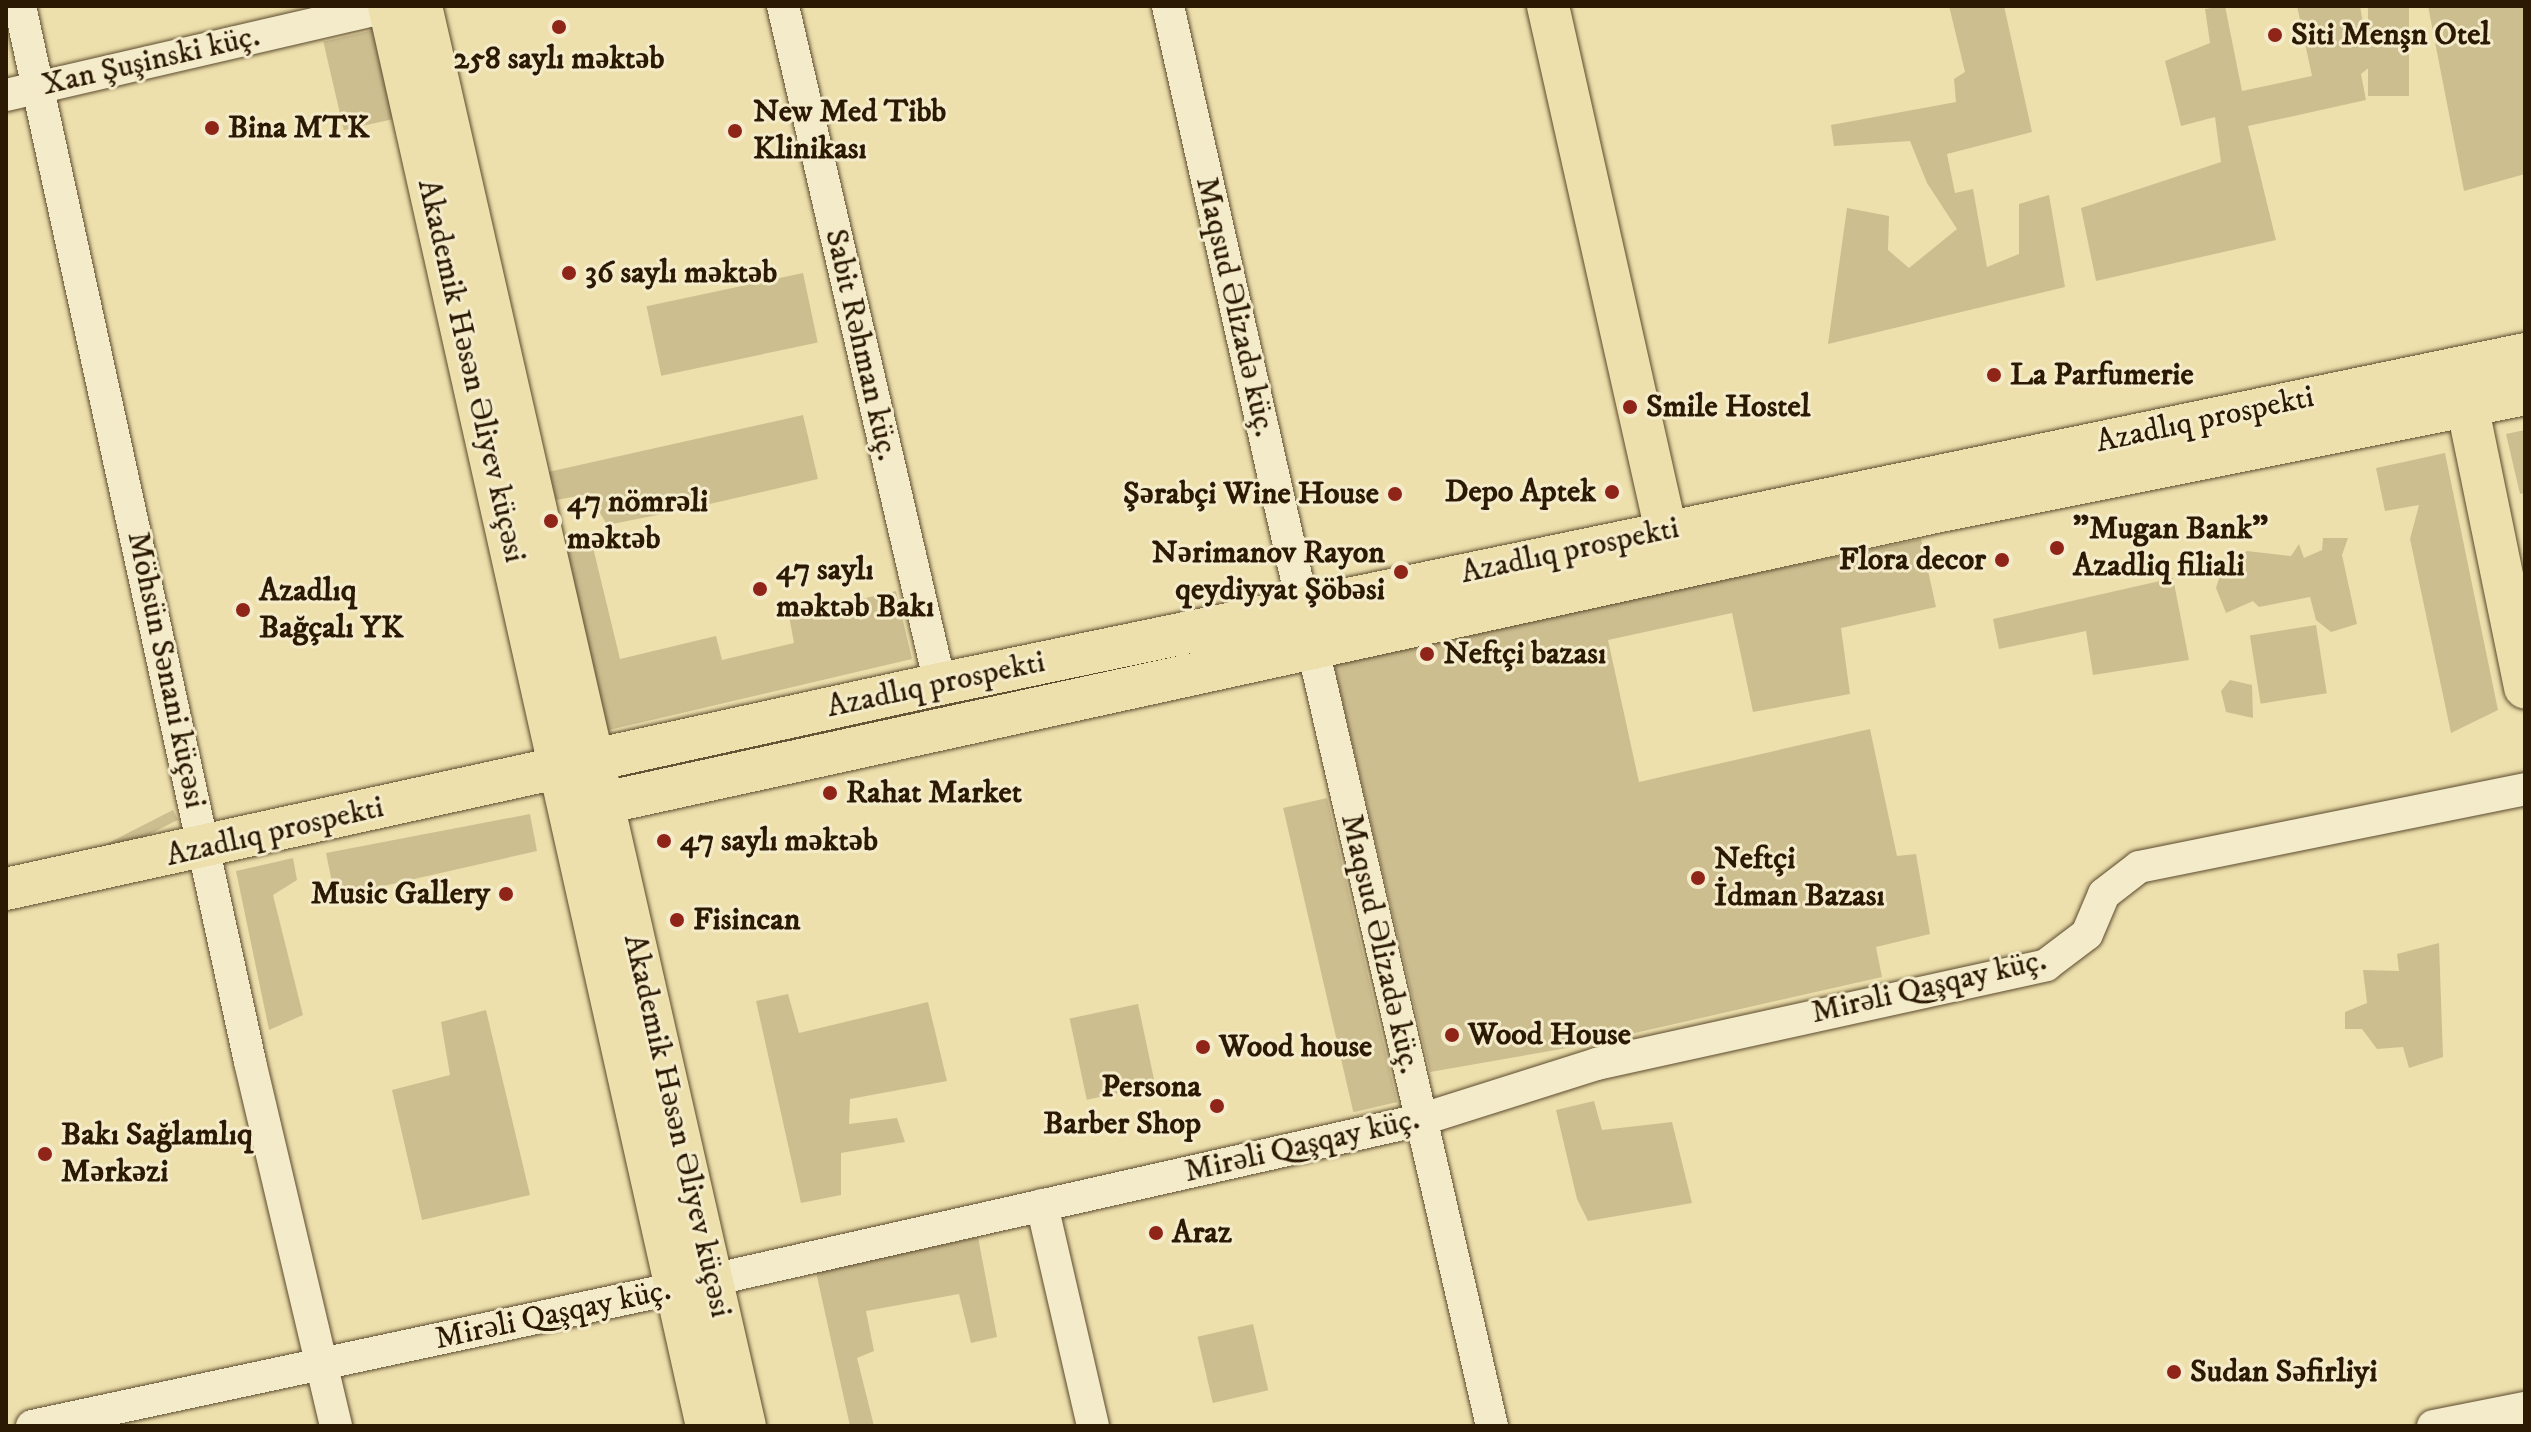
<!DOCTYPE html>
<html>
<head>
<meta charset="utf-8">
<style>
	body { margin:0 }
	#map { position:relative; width:2531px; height:1432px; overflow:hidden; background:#eee0ad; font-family:"IM FELL DW Pica",serif }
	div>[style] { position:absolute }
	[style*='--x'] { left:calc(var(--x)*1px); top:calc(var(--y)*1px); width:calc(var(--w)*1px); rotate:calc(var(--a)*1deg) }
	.green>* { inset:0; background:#cdbe90; transform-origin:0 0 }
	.roads { filter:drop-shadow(0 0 2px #5c4b2e) drop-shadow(0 0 2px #5c4b2e) }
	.minor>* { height:32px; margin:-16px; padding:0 16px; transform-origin:16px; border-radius:16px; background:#f4ebca }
	.major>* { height:42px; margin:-21px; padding:0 21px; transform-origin:21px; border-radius:21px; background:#eee0ad }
	.dots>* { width:22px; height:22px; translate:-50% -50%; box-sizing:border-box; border:4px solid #f4ebca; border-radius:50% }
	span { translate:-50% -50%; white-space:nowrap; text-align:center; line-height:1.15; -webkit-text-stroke:6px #f4ebca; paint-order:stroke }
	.poi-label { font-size:32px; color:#2b1903; font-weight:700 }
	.left { translate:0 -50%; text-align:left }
	.right { translate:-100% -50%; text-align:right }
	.street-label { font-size:32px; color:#2b1903 }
	.frame { position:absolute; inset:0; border:8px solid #2b1903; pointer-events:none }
</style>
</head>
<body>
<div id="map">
	<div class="green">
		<div style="clip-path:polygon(1949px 6px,2004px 6px,2032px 132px,1947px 154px,1955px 193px,1973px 189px,1987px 267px,2019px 254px,2019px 204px,2049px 195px,2065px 287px,1828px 344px,1847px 208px,1889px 216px,1888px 250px,1909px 268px,1957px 229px,1927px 183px,1910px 141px,1834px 146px,1831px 125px,1956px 102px,1954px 79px,1965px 72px)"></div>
		<div style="clip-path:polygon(2225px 6px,2242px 91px,2312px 76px,2297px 6px,2360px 6px,2371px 66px,2361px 74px,2366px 100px,2248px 126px,2276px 240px,2096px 281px,2081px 208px,2221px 162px,2215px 117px,2181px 126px,2165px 61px,2210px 43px,2205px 9px)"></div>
		<div style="left:2368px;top:6px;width:41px;height:90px"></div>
		<div style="clip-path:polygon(2428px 6px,2525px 6px,2525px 174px,2464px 191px)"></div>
		<div style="left:374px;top:30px;width:91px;height:52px;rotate:77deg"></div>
		<div style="left:803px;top:273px;width:71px;height:160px;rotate:78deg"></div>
		<div style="clip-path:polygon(803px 415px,818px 479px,688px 509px,607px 525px,589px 494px,556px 500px,548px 472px)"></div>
		<div style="clip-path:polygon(2525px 430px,2525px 493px,2520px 494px,2506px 434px)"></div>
		<div style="clip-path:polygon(2445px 453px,2498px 710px,2451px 733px,2410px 539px,2419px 505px,2385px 511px,2376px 468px)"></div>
		<div style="clip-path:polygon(590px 535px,620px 659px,716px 636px,722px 660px,794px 643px,789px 616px,896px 591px,912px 659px,605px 731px,561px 541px)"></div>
		<div style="clip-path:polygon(2323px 538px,2348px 538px,2342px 555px,2357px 624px,2331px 632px,2316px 620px,2310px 597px,2259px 607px,2253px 601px,2226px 613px,2216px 588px,2221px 572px,2247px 551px,2291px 556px,2299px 544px,2304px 558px,2322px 550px)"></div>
		<div style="clip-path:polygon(1921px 539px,1936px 607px,1841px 628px,1850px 694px,1753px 712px,1732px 613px,1608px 640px,1639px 782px,1870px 729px,1897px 856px,1916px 854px,1930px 934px,1876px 947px,1882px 977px,1573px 1047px,1430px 1072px,1333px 661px)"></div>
		<div style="clip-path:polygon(2173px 578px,2189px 660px,2093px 675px,2086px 631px,1999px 649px,1993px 619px)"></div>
		<div style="left:2316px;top:625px;width:69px;height:67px;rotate:81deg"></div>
		<div style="clip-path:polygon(2230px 680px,2252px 685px,2253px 718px,2226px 712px,2221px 691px)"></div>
		<div style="left:1327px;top:798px;width:312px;height:45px;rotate:77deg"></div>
		<div style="left:173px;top:810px;width:11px;height:171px;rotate:63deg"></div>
		<div style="clip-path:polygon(530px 814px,537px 851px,335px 897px,326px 853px)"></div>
		<div style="clip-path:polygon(293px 858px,297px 880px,273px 895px,303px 1015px,269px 1030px,236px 871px)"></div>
		<div style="clip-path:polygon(2439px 943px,2443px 1057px,2409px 1068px,2403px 1047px,2377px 1049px,2362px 1029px,2345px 1029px,2345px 1012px,2367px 1003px,2363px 970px,2399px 971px,2397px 954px)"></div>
		<div style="clip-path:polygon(788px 994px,799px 1033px,928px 1002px,947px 1081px,850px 1099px,849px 1124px,897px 1118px,905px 1142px,841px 1153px,841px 1195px,801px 1203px,756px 1001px)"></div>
		<div style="left:1138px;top:1004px;width:83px;height:70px;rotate:78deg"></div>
		<div style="clip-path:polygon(486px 1010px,530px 1195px,422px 1220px,392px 1090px,450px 1075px,441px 1022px)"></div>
		<div style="clip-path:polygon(1594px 1101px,1602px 1130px,1672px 1122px,1692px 1203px,1588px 1221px,1577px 1199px,1556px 1110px)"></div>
		<div style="clip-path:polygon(978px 1237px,997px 1337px,971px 1343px,959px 1294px,866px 1311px,874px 1351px,857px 1358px,874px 1426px,850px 1426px,816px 1272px)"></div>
		<div style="left:1253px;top:1324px;width:68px;height:57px;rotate:77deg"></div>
	</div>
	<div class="roads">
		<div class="minor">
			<div style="--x:20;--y:6;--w:1081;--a:77.71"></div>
			<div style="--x:250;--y:1062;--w:374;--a:76.7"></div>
			<div style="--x:783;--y:6;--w:696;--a:76.96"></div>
			<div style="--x:1168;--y:6;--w:616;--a:77.34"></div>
			<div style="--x:6;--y:95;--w:394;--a:-13"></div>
			<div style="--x:1313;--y:649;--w:797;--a:77.03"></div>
			<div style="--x:1042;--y:1205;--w:227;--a:77"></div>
			<div style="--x:32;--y:1426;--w:659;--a:-12.09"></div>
			<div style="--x:676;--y:1288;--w:763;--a:-12.72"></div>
			<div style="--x:1420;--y:1120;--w:186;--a:-17.6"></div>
			<div style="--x:1597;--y:1064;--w:460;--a:-12.4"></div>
			<div style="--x:2046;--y:965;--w:51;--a:-37.1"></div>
			<div style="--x:2087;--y:934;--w:43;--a:-67"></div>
			<div style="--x:2104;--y:894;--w:44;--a:-37.6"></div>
			<div style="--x:2139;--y:867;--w:394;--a:-11.4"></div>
			<div style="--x:2433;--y:1426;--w:94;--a:-11.1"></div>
		</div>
		<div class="major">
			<div style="--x:389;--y:6;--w:1455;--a:77.38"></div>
			<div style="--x:421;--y:6;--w:1456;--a:77.15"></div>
			<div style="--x:1548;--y:6;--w:538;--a:77.33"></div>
			<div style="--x:1666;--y:531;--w:28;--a:58"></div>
			<div style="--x:2462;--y:380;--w:314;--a:78.4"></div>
			<div style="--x:604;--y:803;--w:1373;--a:-12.33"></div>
			<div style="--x:1945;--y:510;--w:591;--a:-11.31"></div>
			<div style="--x:6;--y:889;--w:956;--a:-12.38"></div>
			<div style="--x:940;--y:684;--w:1619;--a:-11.76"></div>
		</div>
	</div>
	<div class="dots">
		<div style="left:559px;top:27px;background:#8f2418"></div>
		<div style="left:2275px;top:35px;background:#8f2418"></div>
		<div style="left:212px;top:128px;background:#8f2418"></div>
		<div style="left:735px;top:131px;background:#8f2418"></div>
		<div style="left:569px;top:273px;background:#8f2418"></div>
		<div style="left:1994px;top:375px;background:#8f2418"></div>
		<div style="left:1630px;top:407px;background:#8f2418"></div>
		<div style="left:1612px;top:492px;background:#8f2418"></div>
		<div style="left:1395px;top:494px;background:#8f2418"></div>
		<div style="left:551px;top:521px;background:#8f2418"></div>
		<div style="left:2057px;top:548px;background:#8f2418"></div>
		<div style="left:2002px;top:560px;background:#8f2418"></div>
		<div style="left:1401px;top:572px;background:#8f2418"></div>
		<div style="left:760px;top:589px;background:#8f2418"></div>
		<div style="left:243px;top:610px;background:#8f2418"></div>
		<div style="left:1427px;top:654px;background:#8f2418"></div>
		<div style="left:830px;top:793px;background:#8f2418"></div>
		<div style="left:664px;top:841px;background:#8f2418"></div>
		<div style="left:1698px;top:878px;background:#8f2418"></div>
		<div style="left:506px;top:894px;background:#8f2418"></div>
		<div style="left:677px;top:920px;background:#8f2418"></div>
		<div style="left:1452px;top:1035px;background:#8f2418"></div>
		<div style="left:1203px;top:1047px;background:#8f2418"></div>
		<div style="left:1217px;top:1106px;background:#8f2418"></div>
		<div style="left:45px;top:1154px;background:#8f2418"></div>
		<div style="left:1156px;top:1233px;background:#8f2418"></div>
		<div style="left:2174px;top:1372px;background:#8f2418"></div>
	</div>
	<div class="poi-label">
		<span class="left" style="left:2291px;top:35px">Siti Menşn Otel</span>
		<span style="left:559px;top:59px">258 saylı məktəb</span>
		<span class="left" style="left:753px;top:131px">New Med Tibb<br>Klinikası</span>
		<span class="left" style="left:228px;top:128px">Bina MTK</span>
		<span class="left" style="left:585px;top:273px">36 saylı məktəb</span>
		<span class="left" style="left:2010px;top:375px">La Parfumerie</span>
		<span class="left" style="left:1646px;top:407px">Smile Hostel</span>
		<span class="right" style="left:1596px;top:492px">Depo Aptek</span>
		<span class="right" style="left:1379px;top:494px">Şərabçi Wine House</span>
		<span class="left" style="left:567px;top:521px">47 nömrəli<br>məktəb</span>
		<span class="left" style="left:2073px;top:548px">"Mugan Bank"<br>Azadliq filiali</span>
		<span class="right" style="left:1385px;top:572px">Nərimanov Rayon<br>qeydiyyat Şöbəsi</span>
		<span class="right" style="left:1986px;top:560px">Flora decor</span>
		<span class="left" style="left:776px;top:589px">47 saylı<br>məktəb Bakı</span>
		<span class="left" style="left:259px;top:610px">Azadlıq<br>Bağçalı YK</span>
		<span class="left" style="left:1443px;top:654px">Neftçi bazası</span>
		<span class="left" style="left:846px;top:793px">Rahat Market</span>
		<span class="left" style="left:680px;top:841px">47 saylı məktəb</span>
		<span class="left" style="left:1714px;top:878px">Neftçi<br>İdman Bazası</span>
		<span class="right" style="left:490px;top:894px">Music Gallery</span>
		<span class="left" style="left:693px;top:920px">Fisincan</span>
		<span class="left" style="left:1468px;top:1035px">Wood House</span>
		<span class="left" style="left:1219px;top:1047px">Wood house</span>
		<span class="right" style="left:1201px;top:1106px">Persona<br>Barber Shop</span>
		<span class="left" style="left:61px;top:1154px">Bakı Sağlamlıq<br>Mərkəzi</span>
		<span class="left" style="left:1172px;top:1233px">Araz</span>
		<span class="left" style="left:2190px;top:1372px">Sudan Səfirliyi</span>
	</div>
	<div class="street-label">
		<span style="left:151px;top:61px;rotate:-13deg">Xan Şuşinski küç.</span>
		<span style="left:1235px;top:307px;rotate:77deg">Maqsud Əlizadə küç.</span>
		<span style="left:861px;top:345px;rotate:77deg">Sabit Rəhman küç.</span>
		<span style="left:471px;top:371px;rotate:77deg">Akademik Həsən Əliyev küçəsi</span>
		<span style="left:2205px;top:420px;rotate:-12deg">Azadlıq prospekti</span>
		<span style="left:1570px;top:551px;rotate:-12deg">Azadlıq prospekti</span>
		<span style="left:166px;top:670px;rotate:78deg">Möhsün Sənani küçəsi</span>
		<span style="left:936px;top:685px;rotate:-12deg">Azadlıq prospekti</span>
		<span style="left:275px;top:832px;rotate:-13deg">Azadlıq prospekti</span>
		<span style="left:1380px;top:944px;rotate:77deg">Maqsud Əlizadə küç.</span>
		<span style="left:1929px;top:987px;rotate:-13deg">Mirəli Qaşqay küç.</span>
		<span style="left:677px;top:1126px;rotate:77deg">Akademik Həsən Əliyev küçəsi</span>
		<span style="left:1302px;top:1146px;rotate:-13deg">Mirəli Qaşqay küç.</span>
		<span style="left:553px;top:1315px;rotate:-12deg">Mirəli Qaşqay küç.</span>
	</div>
	<div class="frame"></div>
</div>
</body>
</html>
